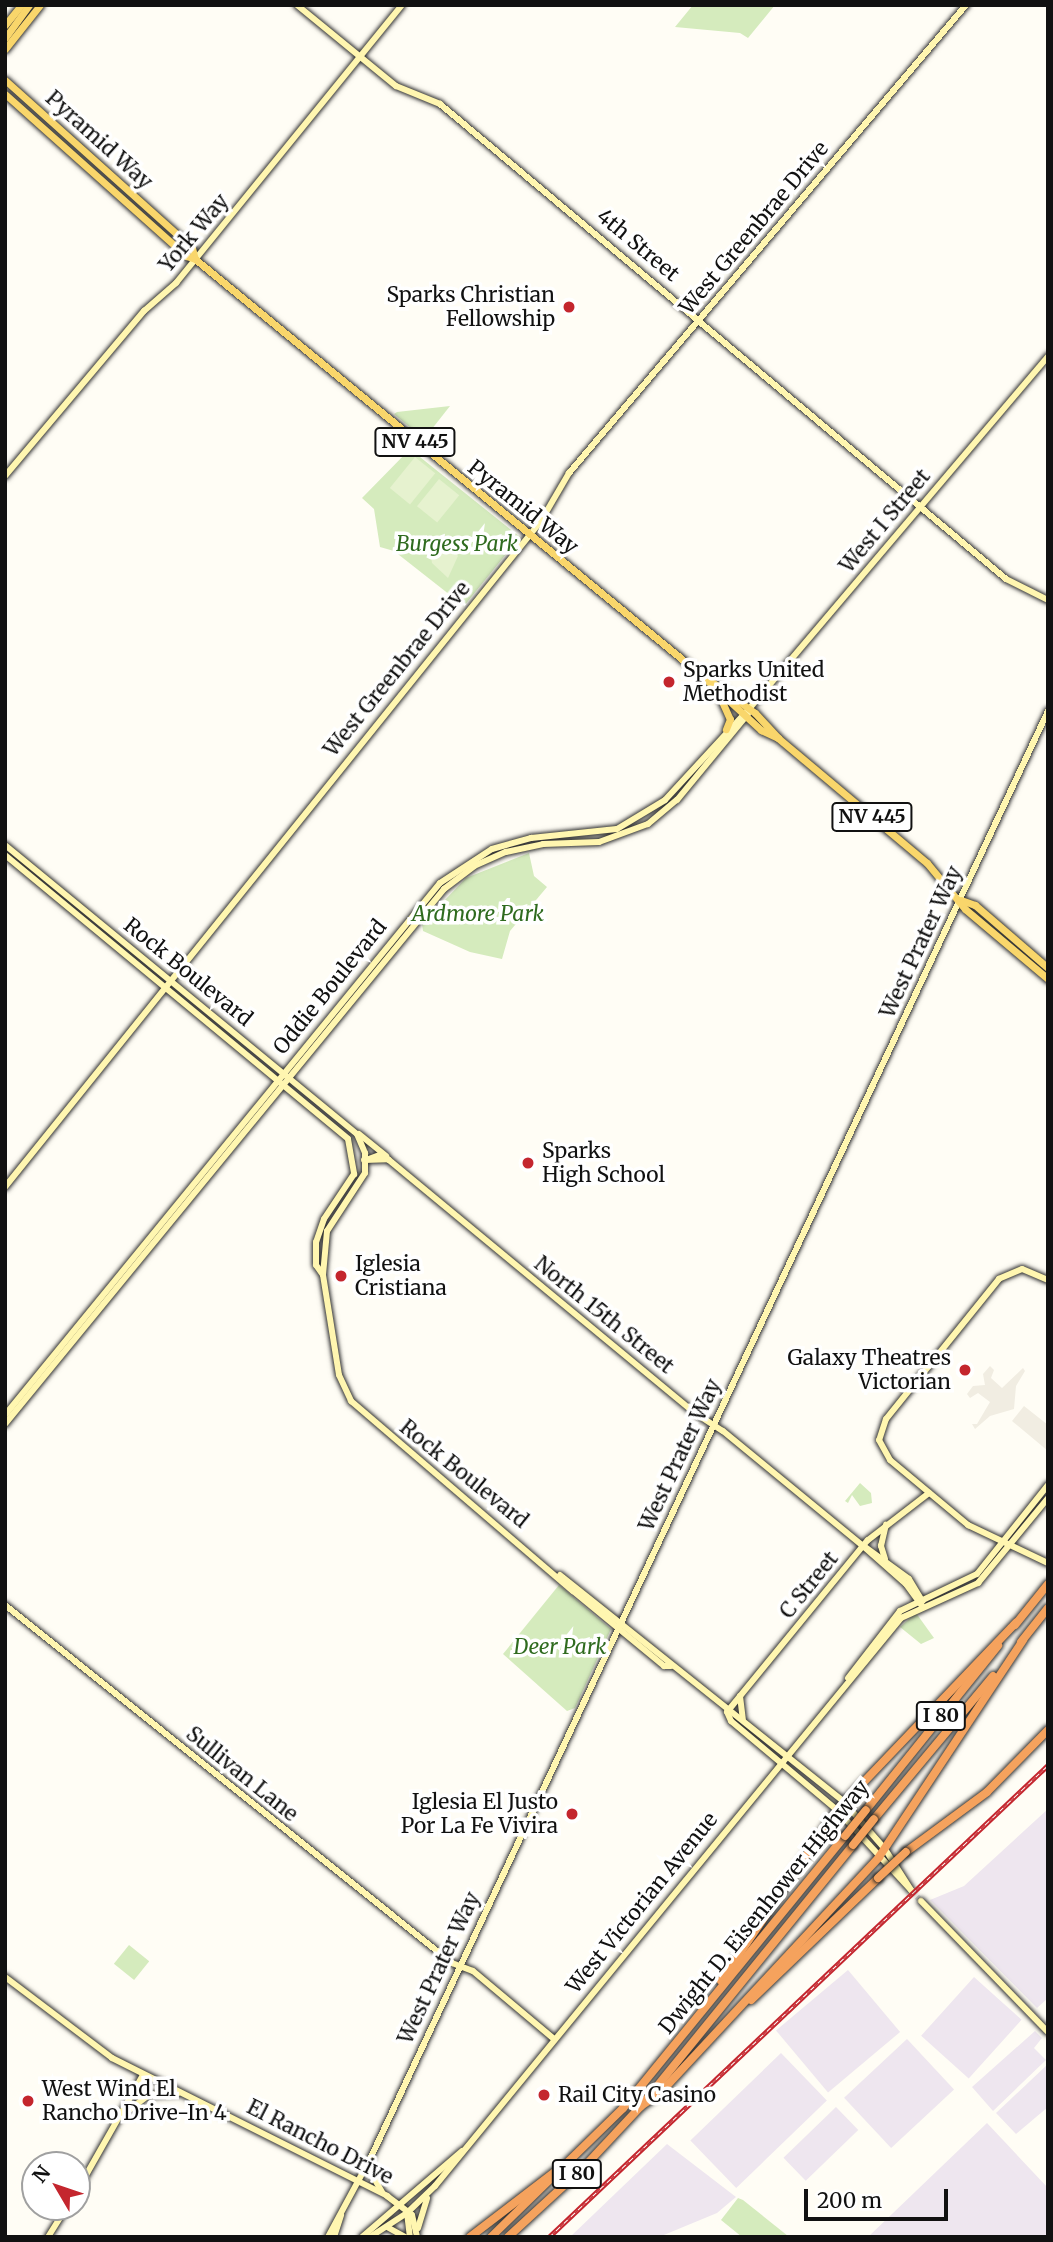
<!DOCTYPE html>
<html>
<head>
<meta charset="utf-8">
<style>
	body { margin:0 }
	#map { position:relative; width:1053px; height:2242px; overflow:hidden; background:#fffdf5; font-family:Merriweather,serif }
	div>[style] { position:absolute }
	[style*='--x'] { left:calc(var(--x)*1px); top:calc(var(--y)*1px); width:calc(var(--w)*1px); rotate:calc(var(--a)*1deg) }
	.industrial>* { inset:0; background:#eee6ef; transform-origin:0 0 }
	.green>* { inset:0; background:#d5ebbd; transform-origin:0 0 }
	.pitch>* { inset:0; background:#e6f2cf; transform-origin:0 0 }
	.plaza>* { inset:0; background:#f1ede2 }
	.secondary-tunnel>* { height:6px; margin-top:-3px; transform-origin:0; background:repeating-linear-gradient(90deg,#dbdad3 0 6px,transparent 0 9px) }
	.roads { filter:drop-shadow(0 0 2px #333) drop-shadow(0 0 2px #333) }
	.secondary>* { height:6px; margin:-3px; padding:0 3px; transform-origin:3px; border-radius:3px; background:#fff6b0 }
	.primary>* { height:7px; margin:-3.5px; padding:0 3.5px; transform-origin:3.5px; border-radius:3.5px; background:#f9d66b }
	.highway>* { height:8px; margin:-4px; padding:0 4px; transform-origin:4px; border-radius:4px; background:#f5a25d }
	.rail>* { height:4.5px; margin-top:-2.25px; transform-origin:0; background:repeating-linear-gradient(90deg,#fff 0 5px,#c4262e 0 10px); box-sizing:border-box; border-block:2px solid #c4262e }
	.bridges { filter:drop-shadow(0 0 2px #222) drop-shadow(0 0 2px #222) }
	.highway-bridge>* { height:8px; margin:-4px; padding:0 4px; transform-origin:4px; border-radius:4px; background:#f5a25d }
	.dots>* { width:19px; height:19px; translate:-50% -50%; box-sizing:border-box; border:4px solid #fff; border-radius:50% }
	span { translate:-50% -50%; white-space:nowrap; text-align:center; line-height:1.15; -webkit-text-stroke:7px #fff; paint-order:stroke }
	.shield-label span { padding:2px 5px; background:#fff; border:2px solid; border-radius:5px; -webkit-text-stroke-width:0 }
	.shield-label { font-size:19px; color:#111; font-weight:700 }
	.street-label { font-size:21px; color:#111 }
	.poi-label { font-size:21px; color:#111 }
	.right { translate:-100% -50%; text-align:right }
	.left { translate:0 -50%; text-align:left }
	.park-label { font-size:21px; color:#2f6b1f; font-style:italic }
	.frame { position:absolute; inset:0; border:7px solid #111; pointer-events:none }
	.north { position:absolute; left:21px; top:2151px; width:70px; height:70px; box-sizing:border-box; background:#fff; border:2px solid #a0a0a0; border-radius:50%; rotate:309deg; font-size:19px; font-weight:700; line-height:28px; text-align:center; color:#111 }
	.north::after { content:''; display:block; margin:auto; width:24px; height:32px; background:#c4262e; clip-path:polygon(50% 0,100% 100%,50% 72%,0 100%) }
	.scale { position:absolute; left:804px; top:2189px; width:144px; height:32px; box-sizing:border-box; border:4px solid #111; border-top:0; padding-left:9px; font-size:21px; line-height:24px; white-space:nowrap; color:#111; -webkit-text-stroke:5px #fff; paint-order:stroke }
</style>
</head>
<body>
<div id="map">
	<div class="industrial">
		<div style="clip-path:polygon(1048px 1809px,1048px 1998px,1037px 2008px,930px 1900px,964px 1886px)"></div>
		<div style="left:848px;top:1970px;width:81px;height:94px;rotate:50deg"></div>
		<div style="left:974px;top:1977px;width:64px;height:79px;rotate:42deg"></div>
		<div style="clip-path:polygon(1035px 2031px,1042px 2038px,1034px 2048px,1046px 2060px,993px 2111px,972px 2087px)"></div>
		<div style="left:907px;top:2039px;width:69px;height:86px;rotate:47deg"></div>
		<div style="left:781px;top:2053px;width:66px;height:126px;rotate:46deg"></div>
		<div style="clip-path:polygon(1048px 2064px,1048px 2107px,1016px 2134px,996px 2113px)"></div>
		<div style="left:836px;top:2107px;width:32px;height:73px;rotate:46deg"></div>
		<div style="clip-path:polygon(987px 2123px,1048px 2188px,1048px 2237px,868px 2237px)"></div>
		<div style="clip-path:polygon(667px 2144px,736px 2197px,717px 2213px,659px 2237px,570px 2237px)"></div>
	</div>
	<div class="green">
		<div style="clip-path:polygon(693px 5px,775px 5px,748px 38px,740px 33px,675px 27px)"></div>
		<div style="clip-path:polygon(450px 406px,424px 439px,394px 414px,397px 412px)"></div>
		<div style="clip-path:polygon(410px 449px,520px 537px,464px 606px,394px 551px,380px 547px,374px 509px,362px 498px)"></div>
		<div style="clip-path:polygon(529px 853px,534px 876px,547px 887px,510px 931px,502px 959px,470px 952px,423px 931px,422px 924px,466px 878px)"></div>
		<div style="clip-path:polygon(860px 1483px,871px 1493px,872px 1503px,860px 1506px,852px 1495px,848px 1503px,845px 1501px)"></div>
		<div style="clip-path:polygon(559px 1585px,611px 1629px,575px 1708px,567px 1711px,503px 1654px)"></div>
		<div style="clip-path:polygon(916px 1613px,934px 1638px,921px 1644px,900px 1627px)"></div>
		<div style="left:129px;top:1945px;width:26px;height:24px;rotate:39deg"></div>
		<div style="clip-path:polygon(738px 2198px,743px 2200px,788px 2236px,742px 2237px,721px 2220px)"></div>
	</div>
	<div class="pitch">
		<div style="left:415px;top:457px;width:26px;height:40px;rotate:39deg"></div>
		<div style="left:439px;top:479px;width:26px;height:35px;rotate:39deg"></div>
		<div style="clip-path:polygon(444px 539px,458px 556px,448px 578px,432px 563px,431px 556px)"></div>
	</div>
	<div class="plaza">
		<div style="clip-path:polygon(990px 1366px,994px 1370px,991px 1378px,1002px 1388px,1023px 1368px,1025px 1371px,1016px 1386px,1014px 1409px,990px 1416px,975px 1429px,972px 1424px,977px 1424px,990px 1402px,978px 1393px,970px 1398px,967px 1394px,973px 1386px,985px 1385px,983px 1374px)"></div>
		<div style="clip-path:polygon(1024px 1406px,1048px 1425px,1048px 1451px,1012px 1421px)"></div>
	</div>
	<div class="secondary-tunnel">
		<div style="--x:911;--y:1890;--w:15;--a:48"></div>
	</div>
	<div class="roads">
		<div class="secondary">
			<div style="--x:297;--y:5;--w:128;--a:39.3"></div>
			<div style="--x:396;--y:86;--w:48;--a:22.2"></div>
			<div style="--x:440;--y:104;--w:739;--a:40"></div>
			<div style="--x:1006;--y:579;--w:47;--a:26.6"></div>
			<div style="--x:5;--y:476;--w:216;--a:-49.9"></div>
			<div style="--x:144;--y:311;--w:43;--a:-41.2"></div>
			<div style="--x:176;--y:283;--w:358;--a:-50.9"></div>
			<div style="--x:5;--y:845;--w:455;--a:39.4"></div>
			<div style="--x:357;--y:1134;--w:21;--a:67"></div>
			<div style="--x:365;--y:1153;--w:20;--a:90"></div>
			<div style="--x:365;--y:1173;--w:69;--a:123.2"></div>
			<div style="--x:327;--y:1231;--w:44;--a:95.2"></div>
			<div style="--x:323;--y:1275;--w:101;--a:80.9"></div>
			<div style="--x:339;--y:1375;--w:29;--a:65"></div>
			<div style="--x:351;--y:1401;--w:292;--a:40.6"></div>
			<div style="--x:573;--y:1591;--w:118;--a:39.5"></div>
			<div style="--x:664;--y:1666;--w:7;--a:0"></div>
			<div style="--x:5;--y:855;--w:445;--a:39.6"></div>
			<div style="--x:348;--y:1139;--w:36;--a:80"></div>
			<div style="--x:354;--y:1174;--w:54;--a:123.7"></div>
			<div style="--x:324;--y:1219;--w:24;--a:109"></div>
			<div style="--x:316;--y:1242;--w:23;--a:90"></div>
			<div style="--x:316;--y:1265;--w:12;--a:55"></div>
			<div style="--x:359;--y:1134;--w:35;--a:39"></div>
			<div style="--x:364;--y:1160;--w:24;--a:-2"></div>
			<div style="--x:366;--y:1160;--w:15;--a:-20"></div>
			<div style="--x:380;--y:1155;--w:10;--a:29"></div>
			<div style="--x:389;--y:1160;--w:397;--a:39.6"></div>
			<div style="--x:695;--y:1413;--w:33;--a:33"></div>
			<div style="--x:723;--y:1431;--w:181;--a:39.4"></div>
			<div style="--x:863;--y:1546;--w:57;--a:41.5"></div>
			<div style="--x:906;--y:1584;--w:27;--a:54"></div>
			<div style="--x:5;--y:1187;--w:855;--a:-51.17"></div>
			<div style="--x:541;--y:521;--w:56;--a:-59.7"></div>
			<div style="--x:569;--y:473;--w:614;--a:-49.69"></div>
			<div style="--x:1048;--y:1280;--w:28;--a:-157"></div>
			<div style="--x:1022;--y:1269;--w:25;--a:157"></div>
			<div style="--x:999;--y:1279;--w:180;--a:128.9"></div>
			<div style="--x:886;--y:1419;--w:22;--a:108"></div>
			<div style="--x:879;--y:1440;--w:23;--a:61"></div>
			<div style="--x:890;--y:1460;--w:102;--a:39.8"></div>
			<div style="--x:968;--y:1525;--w:89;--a:25.4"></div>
			<div style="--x:5;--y:1415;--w:687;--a:-50.73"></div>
			<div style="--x:440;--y:883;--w:62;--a:-33.2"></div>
			<div style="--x:492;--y:849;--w:41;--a:-15.8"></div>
			<div style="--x:531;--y:838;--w:86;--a:-6"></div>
			<div style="--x:617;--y:829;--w:56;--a:-31.1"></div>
			<div style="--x:665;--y:800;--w:124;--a:-47.3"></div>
			<div style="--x:749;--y:709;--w:463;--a:-49.7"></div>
			<div style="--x:5;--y:1424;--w:692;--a:-50.63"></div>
			<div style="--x:444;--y:889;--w:38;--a:-37"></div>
			<div style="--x:474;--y:866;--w:35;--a:-24"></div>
			<div style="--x:506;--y:852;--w:38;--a:-12"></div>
			<div style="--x:543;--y:844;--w:56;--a:-2"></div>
			<div style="--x:599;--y:842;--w:52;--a:-20.2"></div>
			<div style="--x:648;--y:824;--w:38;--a:-40"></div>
			<div style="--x:677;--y:800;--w:112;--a:-50.5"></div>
			<div style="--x:865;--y:1547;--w:54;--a:36"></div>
			<div style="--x:909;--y:1579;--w:26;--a:59"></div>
			<div style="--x:885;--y:1559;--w:14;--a:-107"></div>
			<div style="--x:881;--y:1546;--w:22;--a:-77"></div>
			<div style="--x:560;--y:1575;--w:364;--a:38.6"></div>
			<div style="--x:844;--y:1802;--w:62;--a:48.9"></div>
			<div style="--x:885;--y:1849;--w:49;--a:57.6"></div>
			<div style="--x:5;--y:1605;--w:573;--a:38.69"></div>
			<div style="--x:452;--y:1963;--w:22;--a:21"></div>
			<div style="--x:473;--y:1971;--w:106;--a:40"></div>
			<div style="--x:848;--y:1678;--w:85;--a:-52.2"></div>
			<div style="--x:900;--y:1611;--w:85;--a:-25.7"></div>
			<div style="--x:977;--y:1574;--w:114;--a:-51.4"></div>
			<div style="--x:740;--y:1696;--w:23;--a:83"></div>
			<div style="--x:727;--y:1712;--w:222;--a:-50.7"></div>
			<div style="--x:868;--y:1540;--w:77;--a:-37.6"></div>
			<div style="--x:727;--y:1712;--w:10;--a:66"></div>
			<div style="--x:731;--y:1721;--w:138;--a:40"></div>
			<div style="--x:837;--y:1810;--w:109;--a:47.2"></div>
			<div style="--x:921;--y:1901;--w:182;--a:45.9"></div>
			<div style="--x:5;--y:1977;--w:134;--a:37.1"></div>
			<div style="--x:112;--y:2058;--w:308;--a:26.6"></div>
			<div style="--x:387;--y:2196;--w:31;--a:37"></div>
			<div style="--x:412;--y:2215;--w:23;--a:77"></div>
			<div style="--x:125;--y:2113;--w:30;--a:-37"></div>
			<div style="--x:149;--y:2095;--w:29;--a:-4"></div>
			<div style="--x:370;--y:2161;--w:12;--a:85"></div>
			<div style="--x:371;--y:2173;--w:22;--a:60"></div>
			<div style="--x:77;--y:2191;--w:133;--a:-60.4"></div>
			<div style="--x:407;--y:2213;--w:24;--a:83"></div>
			<div style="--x:387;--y:2227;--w:21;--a:29"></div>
			<div style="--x:418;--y:2228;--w:31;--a:-73"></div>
			<div style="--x:48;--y:2237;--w:36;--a:-58"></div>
			<div style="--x:328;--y:2237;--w:91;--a:-61.7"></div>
			<div style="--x:371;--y:2157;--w:1597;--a:-64.91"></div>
			<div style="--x:334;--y:2237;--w:23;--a:-72"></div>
			<div style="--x:362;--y:2237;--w:132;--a:-40.7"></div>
			<div style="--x:370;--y:2237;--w:44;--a:-33"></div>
			<div style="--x:407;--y:2213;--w:39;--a:-44"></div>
			<div style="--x:435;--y:2186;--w:735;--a:-50.63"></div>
			<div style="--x:901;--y:1618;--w:85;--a:-24.4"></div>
			<div style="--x:978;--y:1583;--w:110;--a:-50.5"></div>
		</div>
		<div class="primary">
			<div style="--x:5;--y:25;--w:26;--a:-51"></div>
			<div style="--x:5;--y:38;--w:41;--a:-54"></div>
			<div style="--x:5;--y:49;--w:56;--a:-51.5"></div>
			<div style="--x:5;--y:80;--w:251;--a:41.9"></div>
			<div style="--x:192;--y:248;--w:11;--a:75"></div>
			<div style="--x:5;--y:94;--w:243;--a:41.8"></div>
			<div style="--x:186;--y:256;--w:9;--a:18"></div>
			<div style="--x:195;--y:259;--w:654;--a:39.41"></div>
			<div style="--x:700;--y:674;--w:83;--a:42.6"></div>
			<div style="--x:761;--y:730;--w:19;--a:25"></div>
			<div style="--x:704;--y:676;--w:63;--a:36"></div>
			<div style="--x:755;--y:713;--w:34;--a:47"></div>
			<div style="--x:778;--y:738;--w:194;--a:40"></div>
			<div style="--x:927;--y:863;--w:60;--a:50.4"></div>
			<div style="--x:965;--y:909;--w:109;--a:40.1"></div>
			<div style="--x:720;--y:697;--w:24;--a:66"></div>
			<div style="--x:730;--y:719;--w:11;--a:112"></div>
			<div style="--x:961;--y:900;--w:15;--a:20"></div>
			<div style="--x:975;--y:905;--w:96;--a:40.8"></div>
		</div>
		<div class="highway">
			<div style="--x:1015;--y:1625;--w:53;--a:-51.2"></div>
			<div style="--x:1021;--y:1642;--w:43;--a:-51.5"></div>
			<div style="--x:866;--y:1810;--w:211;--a:-51.2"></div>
			<div style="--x:874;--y:1819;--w:186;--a:-50.2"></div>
			<div style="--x:906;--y:1852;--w:101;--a:-36.5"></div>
			<div style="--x:987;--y:1792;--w:87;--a:-45.5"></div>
			<div style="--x:721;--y:1981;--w:207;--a:-55.8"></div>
			<div style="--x:837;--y:1810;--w:259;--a:-46.3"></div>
			<div style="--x:751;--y:2000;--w:176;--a:-43.8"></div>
			<div style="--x:641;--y:2106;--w:23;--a:-34"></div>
			<div style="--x:660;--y:2093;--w:322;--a:-47.1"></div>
			<div style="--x:879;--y:1857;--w:260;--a:-56.4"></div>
			<div style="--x:470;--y:2237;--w:113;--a:-37.5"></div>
			<div style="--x:491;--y:2237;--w:185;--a:-44.3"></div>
			<div style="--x:623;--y:2108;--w:351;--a:-50.8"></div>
			<div style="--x:508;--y:2237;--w:102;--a:-42.6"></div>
			<div style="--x:583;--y:2168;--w:85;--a:-46.9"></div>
			<div style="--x:641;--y:2106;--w:336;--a:-50.9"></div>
		</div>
	</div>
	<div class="rail">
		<div style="--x:549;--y:2237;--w:687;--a:-43.41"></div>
	</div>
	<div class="bridges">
		<div class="highway-bridge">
			<div style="--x:845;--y:1836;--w:33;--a:-51"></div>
			<div style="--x:853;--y:1845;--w:33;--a:-51"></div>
			<div style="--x:878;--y:1878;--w:38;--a:-43"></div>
		</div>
	</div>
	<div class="dots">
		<div style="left:569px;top:307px;background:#c4262e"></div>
		<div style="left:669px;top:682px;background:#c4262e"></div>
		<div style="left:528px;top:1163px;background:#c4262e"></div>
		<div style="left:341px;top:1276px;background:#c4262e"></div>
		<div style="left:965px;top:1370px;background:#c4262e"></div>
		<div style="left:572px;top:1814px;background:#c4262e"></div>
		<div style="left:544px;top:2095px;background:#c4262e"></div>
		<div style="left:28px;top:2101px;background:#c4262e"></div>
	</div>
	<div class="shield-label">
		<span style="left:415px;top:442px">NV 445</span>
		<span style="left:872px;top:817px">NV 445</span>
		<span style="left:941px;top:1716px">I 80</span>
		<span style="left:577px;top:2174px">I 80</span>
	</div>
	<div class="street-label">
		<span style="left:99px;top:140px;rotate:42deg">Pyramid Way</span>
		<span style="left:754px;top:228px;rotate:-50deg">West Greenbrae Drive</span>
		<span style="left:194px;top:233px;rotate:-50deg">York Way</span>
		<span style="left:638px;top:245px;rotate:40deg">4th Street</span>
		<span style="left:523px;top:507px;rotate:39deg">Pyramid Way</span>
		<span style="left:885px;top:521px;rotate:-50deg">West I Street</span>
		<span style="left:397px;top:669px;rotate:-51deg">West Greenbrae Drive</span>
		<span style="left:921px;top:942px;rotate:-65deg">West Prater Way</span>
		<span style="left:188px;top:972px;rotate:39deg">Rock Boulevard</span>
		<span style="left:330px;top:987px;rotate:-51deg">Oddie Boulevard</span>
		<span style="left:604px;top:1315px;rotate:39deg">North 15th Street</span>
		<span style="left:680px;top:1455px;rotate:-65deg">West Prater Way</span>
		<span style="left:464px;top:1474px;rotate:39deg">Rock Boulevard</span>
		<span style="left:809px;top:1585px;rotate:-51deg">C Street</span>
		<span style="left:242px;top:1774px;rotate:39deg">Sullivan Lane</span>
		<span style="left:642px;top:1903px;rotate:-51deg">West Victorian Avenue</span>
		<span style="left:764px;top:1907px;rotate:-51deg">Dwight D. Eisenhower Highway</span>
		<span style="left:439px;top:1968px;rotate:-65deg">West Prater Way</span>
		<span style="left:320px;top:2142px;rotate:27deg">El Rancho Drive</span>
	</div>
	<div class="poi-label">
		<span class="right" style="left:555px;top:307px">Sparks Christian<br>Fellowship</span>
		<span class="left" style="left:683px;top:682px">Sparks United<br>Methodist</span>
		<span class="left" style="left:542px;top:1163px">Sparks<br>High School</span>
		<span class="left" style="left:355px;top:1276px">Iglesia<br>Cristiana</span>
		<span class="right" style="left:951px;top:1370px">Galaxy Theatres<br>Victorian</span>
		<span class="right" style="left:558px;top:1814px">Iglesia El Justo<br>Por La Fe Vivira</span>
		<span class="left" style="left:42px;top:2101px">West Wind El<br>Rancho Drive-In 4</span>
		<span class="left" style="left:558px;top:2095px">Rail City Casino</span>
	</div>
	<div class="park-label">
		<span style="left:457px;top:544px">Burgess Park</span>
		<span style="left:478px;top:914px">Ardmore Park</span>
		<span style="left:560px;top:1647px">Deer Park</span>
	</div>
	<div class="frame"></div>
	<div class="north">N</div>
	<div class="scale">200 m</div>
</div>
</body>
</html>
